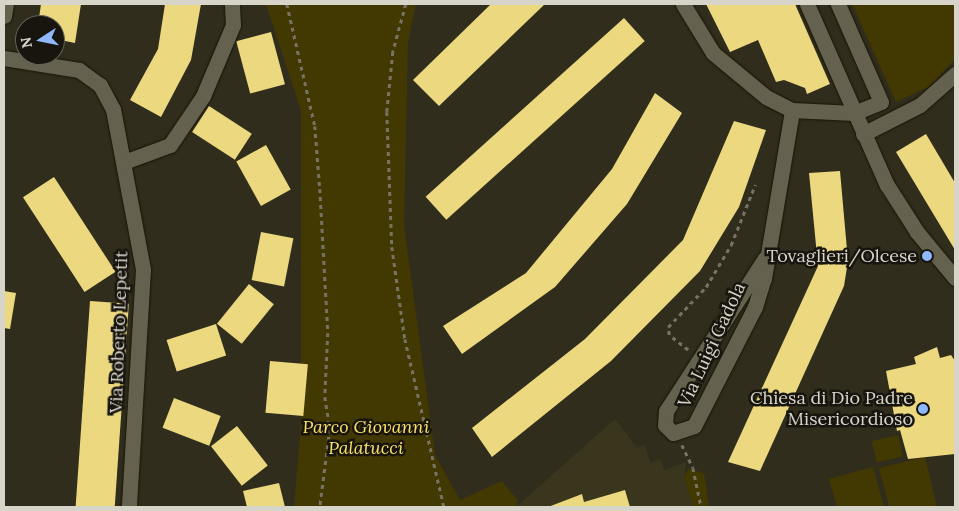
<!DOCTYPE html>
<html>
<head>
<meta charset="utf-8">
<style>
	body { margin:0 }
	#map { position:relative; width:959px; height:511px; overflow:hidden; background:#312d1d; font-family:Lora,serif }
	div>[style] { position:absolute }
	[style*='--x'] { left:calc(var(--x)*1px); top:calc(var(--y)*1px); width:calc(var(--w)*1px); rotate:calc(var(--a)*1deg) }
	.built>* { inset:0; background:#3a351d }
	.green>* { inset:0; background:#423801; transform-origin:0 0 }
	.building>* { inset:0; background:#ebd87f; transform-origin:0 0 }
	.path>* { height:2.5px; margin-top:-1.25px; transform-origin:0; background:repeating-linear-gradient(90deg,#767365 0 4px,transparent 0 8px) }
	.roads { filter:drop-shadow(0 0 1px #191506) drop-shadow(0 0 1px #191506) }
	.minor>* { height:15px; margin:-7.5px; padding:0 7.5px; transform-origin:7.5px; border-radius:7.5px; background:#65614f }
	.dots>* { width:14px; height:14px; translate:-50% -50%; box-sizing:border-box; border:2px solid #17150e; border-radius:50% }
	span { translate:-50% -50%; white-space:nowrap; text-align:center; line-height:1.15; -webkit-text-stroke:5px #17150e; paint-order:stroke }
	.poi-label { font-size:18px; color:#d7d5ca }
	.right { translate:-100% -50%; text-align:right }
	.street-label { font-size:18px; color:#d7d5ca }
	.park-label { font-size:18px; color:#fae169; font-style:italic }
	.frame { position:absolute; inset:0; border:5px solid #d7d5ca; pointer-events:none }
	.north { position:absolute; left:15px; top:15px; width:50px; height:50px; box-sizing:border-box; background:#17150e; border:1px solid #646259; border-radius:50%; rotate:259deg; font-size:14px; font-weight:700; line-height:20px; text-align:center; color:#d7d5ca }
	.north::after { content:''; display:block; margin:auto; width:18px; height:22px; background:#8fb8fd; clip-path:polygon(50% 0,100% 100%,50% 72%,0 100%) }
</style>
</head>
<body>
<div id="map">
	<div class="built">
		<div style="clip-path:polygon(615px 419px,637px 448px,644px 445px,651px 463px,660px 459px,664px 470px,686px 462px,684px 478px,693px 507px,516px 507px)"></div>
	</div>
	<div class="green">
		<div style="clip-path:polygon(266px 4px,416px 4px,408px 43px,404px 225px,435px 455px,460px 500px,502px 481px,518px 501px,515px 507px,294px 507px,301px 422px,301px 111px)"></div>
		<div style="clip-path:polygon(852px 4px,955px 4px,955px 59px,930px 86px,896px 102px)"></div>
		<div style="left:898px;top:435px;width:22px;height:27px;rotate:77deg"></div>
		<div style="clip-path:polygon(925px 457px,937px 507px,889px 507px,879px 468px)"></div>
		<div style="clip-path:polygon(873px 467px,884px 507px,837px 507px,829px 479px)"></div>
		<div style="clip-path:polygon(688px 469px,704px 473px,709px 507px,693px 507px,684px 477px)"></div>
	</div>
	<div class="building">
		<div style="clip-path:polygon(41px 4px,81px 4px,75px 43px,55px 39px,55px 25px,38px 25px)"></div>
		<div style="clip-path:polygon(165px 4px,201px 4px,191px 60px,161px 117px,130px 100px,158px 49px)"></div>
		<div style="clip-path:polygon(491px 4px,545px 4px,439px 106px,413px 80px)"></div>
		<div style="clip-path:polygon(706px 4px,795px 4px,830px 84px,807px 94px,805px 88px,784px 80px,776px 82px,758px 40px,730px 52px)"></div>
		<div style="left:624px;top:18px;width:31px;height:267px;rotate:48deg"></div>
		<div style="left:271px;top:32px;width:54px;height:36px;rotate:75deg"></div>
		<div style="clip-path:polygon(655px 93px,682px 113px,627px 204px,555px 287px,462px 354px,443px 326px,526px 273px,612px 169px)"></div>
		<div style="left:209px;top:106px;width:51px;height:31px;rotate:33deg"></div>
		<div style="clip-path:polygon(734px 121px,766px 130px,739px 207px,700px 271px,611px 361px,492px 457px,472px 428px,585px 339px,683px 240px)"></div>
		<div style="clip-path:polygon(926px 134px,955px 183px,955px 250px,896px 152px)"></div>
		<div style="left:266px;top:145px;width:51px;height:34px;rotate:61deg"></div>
		<div style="clip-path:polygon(840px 171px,848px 261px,844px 286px,760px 471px,728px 462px,818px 266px,809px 173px)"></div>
		<div style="left:54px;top:177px;width:113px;height:37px;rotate:57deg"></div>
		<div style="left:261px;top:232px;width:33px;height:49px;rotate:11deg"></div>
		<div style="left:249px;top:284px;width:32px;height:51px;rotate:39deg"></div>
		<div style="clip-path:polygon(4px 291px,16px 293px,10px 329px,4px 328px)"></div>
		<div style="left:90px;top:301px;width:39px;height:207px;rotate:4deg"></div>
		<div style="left:216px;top:324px;width:33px;height:52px;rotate:72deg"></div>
		<div style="clip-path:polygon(937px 347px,940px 358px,951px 355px,955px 361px,955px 454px,908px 459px,900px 430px,897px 431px,886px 371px,916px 364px,914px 357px)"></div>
		<div style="left:270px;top:361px;width:38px;height:52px;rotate:5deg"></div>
		<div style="left:174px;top:398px;width:50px;height:32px;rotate:21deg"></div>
		<div style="left:237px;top:426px;width:50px;height:33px;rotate:52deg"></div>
		<div style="clip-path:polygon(279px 483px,285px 507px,247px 507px,243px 491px)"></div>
		<div style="clip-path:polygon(625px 490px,630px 507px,548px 507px,582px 494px,584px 502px)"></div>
	</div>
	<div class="path">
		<div style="--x:287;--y:4;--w:125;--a:77.1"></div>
		<div style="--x:315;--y:126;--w:63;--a:85.5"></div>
		<div style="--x:320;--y:189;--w:144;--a:86.8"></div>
		<div style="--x:328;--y:333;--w:64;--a:92.7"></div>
		<div style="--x:325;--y:397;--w:32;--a:81"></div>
		<div style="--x:330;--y:429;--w:79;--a:97.3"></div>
		<div style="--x:406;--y:4;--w:50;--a:105.2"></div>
		<div style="--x:393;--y:52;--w:60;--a:95.7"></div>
		<div style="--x:387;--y:112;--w:135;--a:87.9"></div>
		<div style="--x:392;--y:247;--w:93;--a:82"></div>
		<div style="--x:405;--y:339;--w:172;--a:76.9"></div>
		<div style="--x:688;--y:350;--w:24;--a:-142"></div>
		<div style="--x:669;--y:335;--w:8;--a:-97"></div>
		<div style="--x:668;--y:327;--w:55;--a:-46.5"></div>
		<div style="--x:706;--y:287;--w:49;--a:-59.2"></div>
		<div style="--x:731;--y:245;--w:65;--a:-68.2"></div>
		<div style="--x:682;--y:445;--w:25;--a:64"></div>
		<div style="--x:693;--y:468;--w:40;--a:78"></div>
	</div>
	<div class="roads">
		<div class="minor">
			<div style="--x:683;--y:4;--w:57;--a:58.5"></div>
			<div style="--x:713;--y:53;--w:69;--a:39.7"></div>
			<div style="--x:766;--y:97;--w:29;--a:27"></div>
			<div style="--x:792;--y:110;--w:62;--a:2.8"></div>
			<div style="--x:854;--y:113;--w:29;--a:-22"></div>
			<div style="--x:881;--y:102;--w:107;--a:-113.7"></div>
			<div style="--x:807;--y:4;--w:198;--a:66.2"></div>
			<div style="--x:887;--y:185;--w:56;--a:57.4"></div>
			<div style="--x:917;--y:232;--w:60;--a:50.4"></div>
			<div style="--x:4;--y:16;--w:12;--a:-81"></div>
			<div style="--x:4;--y:58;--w:76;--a:9.1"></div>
			<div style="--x:79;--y:70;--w:26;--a:36"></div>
			<div style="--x:100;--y:85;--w:27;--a:62"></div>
			<div style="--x:113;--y:109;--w:163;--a:79.4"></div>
			<div style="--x:143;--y:269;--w:238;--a:93.4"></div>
			<div style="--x:863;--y:134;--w:64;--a:-27"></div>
			<div style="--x:920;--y:105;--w:47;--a:-41.5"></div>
			<div style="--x:124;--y:162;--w:49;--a:-20.3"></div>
			<div style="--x:170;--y:145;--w:59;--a:-56"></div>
			<div style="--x:203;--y:96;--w:77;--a:-67.1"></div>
			<div style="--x:233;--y:25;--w:21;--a:-93"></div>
			<div style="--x:765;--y:258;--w:182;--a:122.9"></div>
			<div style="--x:666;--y:411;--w:14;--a:94"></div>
			<div style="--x:665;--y:425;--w:11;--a:45"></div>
			<div style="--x:673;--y:433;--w:22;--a:-18"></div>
			<div style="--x:694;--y:426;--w:134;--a:-62.9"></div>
			<div style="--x:755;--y:307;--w:30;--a:-73"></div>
			<div style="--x:764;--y:278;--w:170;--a:-80.5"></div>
		</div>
	</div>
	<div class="dots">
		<div style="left:927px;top:256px;background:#8fb8fd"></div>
		<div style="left:923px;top:409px;background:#8fb8fd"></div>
	</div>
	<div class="poi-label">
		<span class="right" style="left:917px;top:256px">Tovaglieri/Olcese</span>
		<span class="right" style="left:913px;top:409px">Chiesa di Dio Padre<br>Misericordioso</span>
	</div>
	<div class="street-label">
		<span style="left:119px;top:332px;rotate:-88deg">Via Roberto Lepetit</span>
		<span style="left:712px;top:345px;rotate:-65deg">Via Luigi Gadola</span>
	</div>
	<div class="park-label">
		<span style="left:366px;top:438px">Parco Giovanni<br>Palatucci</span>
	</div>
	<div class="frame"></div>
	<div class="north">N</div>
</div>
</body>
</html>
